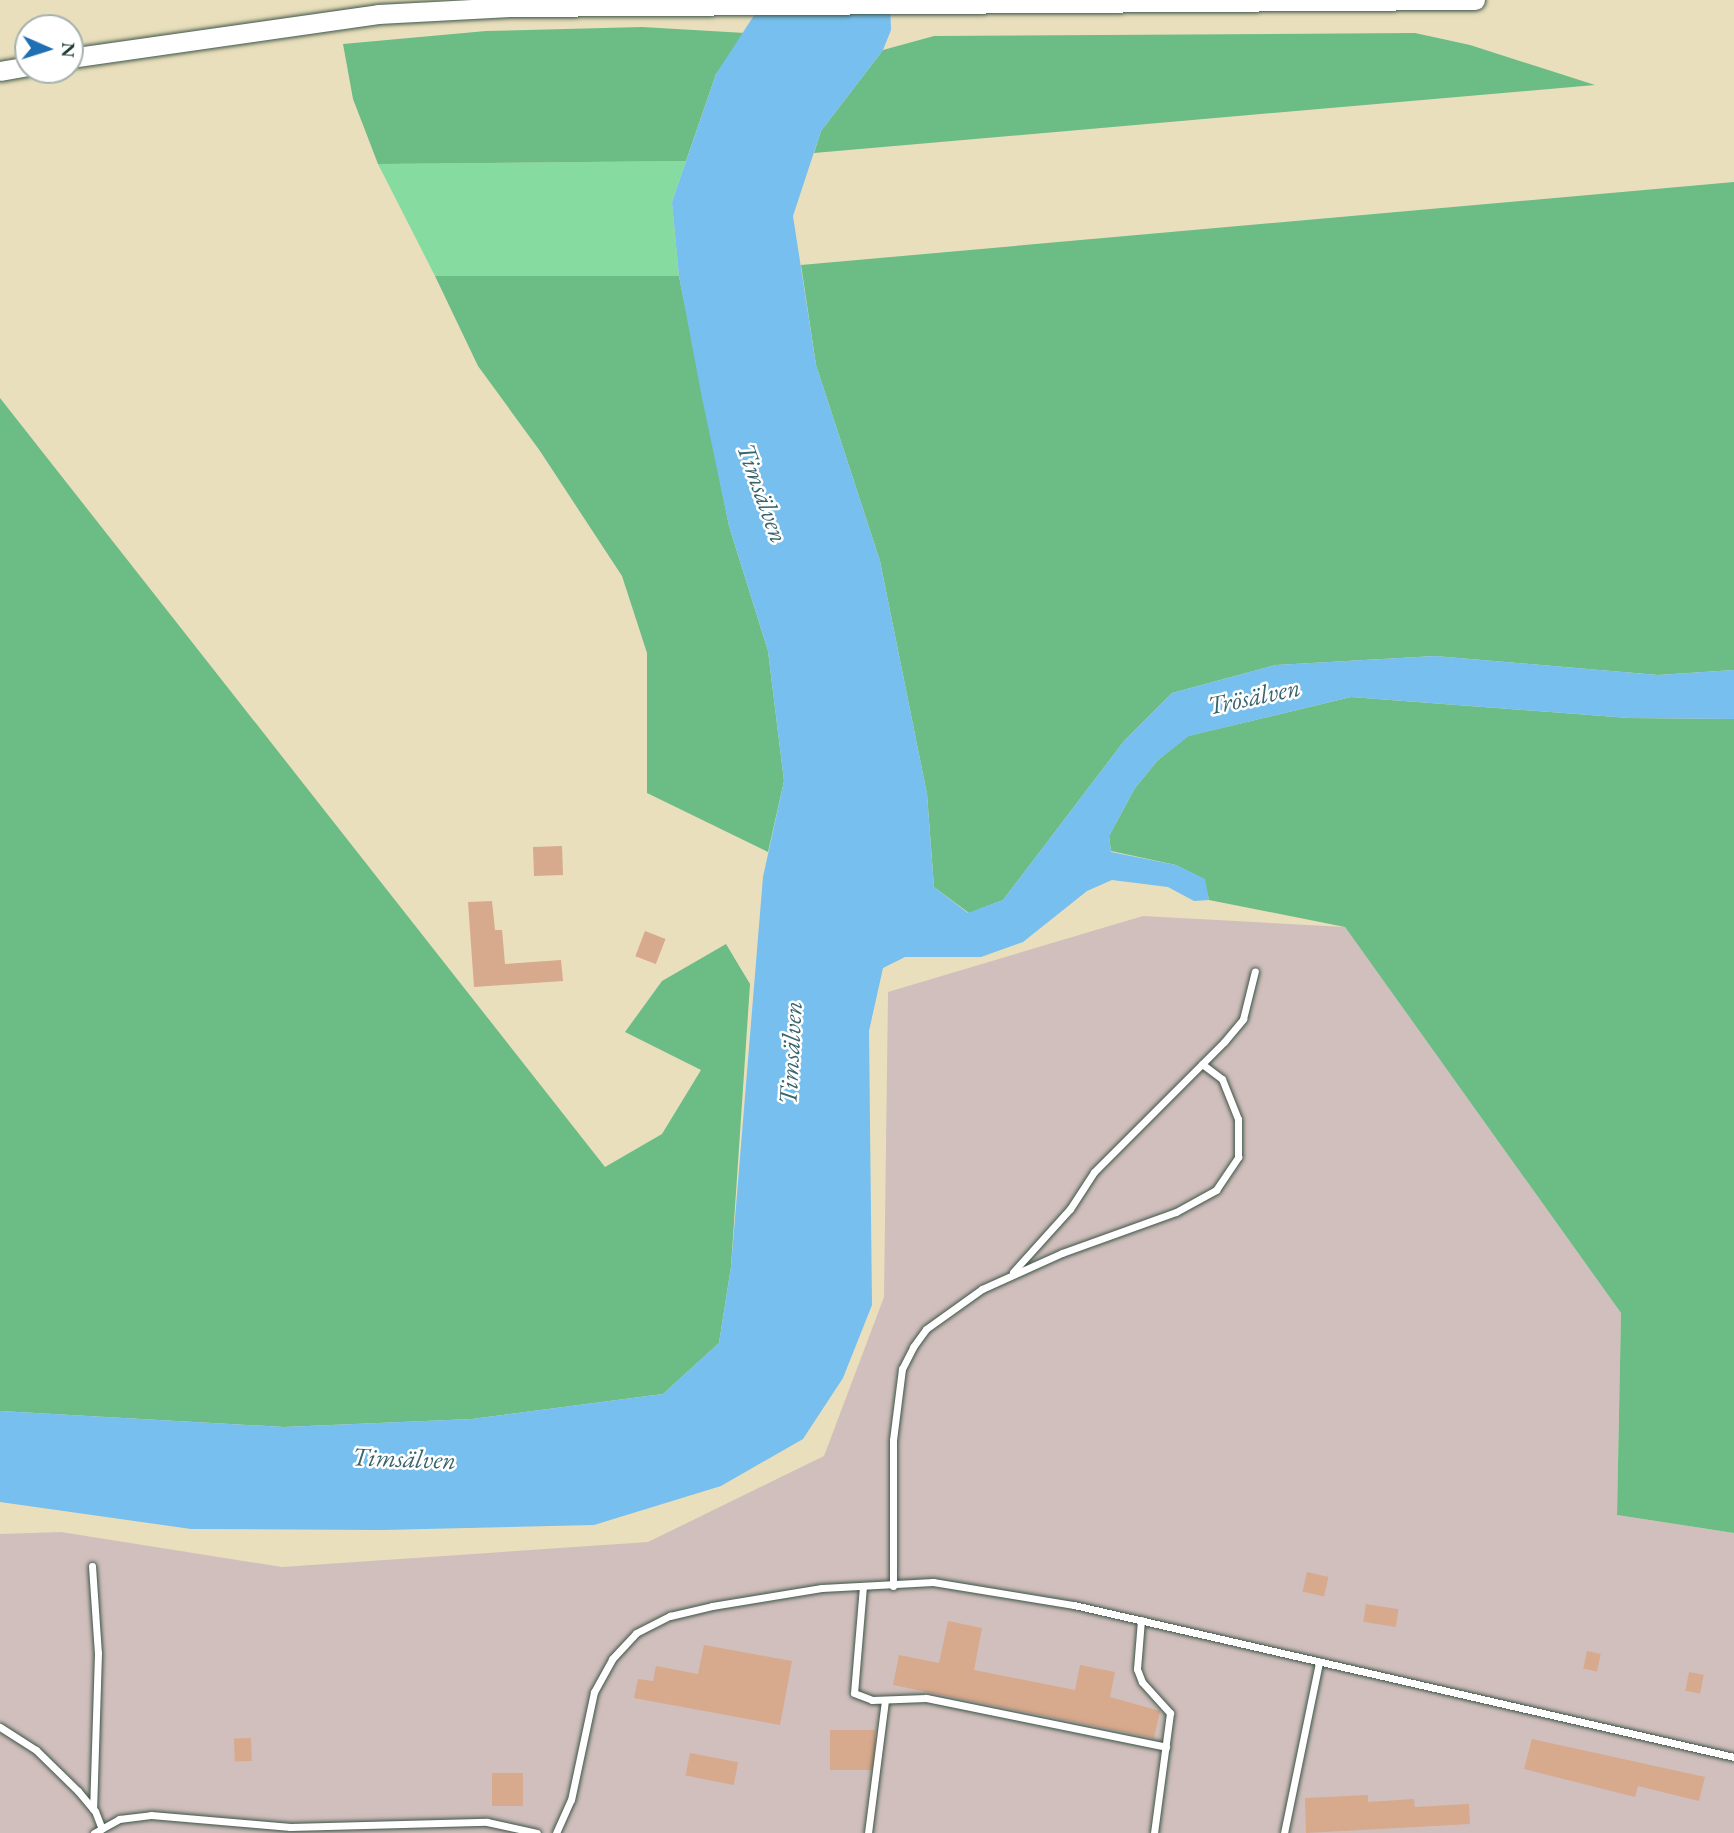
<!DOCTYPE html>
<html>
<head>
<meta charset="utf-8">
<style>
	body { margin:0 }
	#map { position:relative; width:1734px; height:1833px; overflow:hidden; background:#e9dfbc; font-family:"EB Garamond",serif }
	div>[style] { position:absolute }
	[style*='--x'] { left:calc(var(--x)*1px); top:calc(var(--y)*1px); width:calc(var(--w)*1px); rotate:calc(var(--a)*1deg) }
	.industrial>* { inset:0; background:#d1bfbd }
	.green>* { inset:0; background:#86dca0 }
	.forest>* { inset:0; background:#6cbc86 }
	.water>* { inset:0; background:#76bfee }
	.building>* { inset:0; background:#d7a98d; transform-origin:0 0 }
	.roads { filter:drop-shadow(0 0 2px #3d5548) drop-shadow(0 0 2px #3d5548) }
	.lane>* { height:7px; margin:-3.5px; padding:0 3.5px; transform-origin:3.5px; border-radius:3.5px; background:#fff }
	.secondary>* { height:19px; margin:-9.5px; padding:0 9.5px; transform-origin:9.5px; border-radius:9.5px; background:#fff }
	span { translate:-50% -50%; white-space:nowrap; text-align:center; line-height:1.15; -webkit-text-stroke:5px #fff; paint-order:stroke }
	.water-label { font-size:26px; color:#39646c; font-style:italic }
	.north { position:absolute; left:14px; top:14px; width:70px; height:70px; box-sizing:border-box; background:#fff; border:2px solid #a5b1ae; border-radius:50%; rotate:93deg; font-size:19px; font-weight:700; line-height:28px; text-align:center; color:#1f3d34 }
	.north::after { content:''; display:block; margin:auto; width:24px; height:32px; background:#1f6fb2; clip-path:polygon(50% 0,100% 100%,50% 72%,0 100%) }
</style>
</head>
<body>
<div id="map">
	<div class="industrial">
		<div style="clip-path:polygon(1143px 916px,1345px 927px,1621px 1313px,1617px 1515px,1734px 1533px,1734px 1833px,0 1833px,0 1534px,61px 1532px,282px 1567px,648px 1542px,824px 1456px,884px 1297px,888px 992px)"></div>
	</div>
	<div class="green">
		<div style="clip-path:polygon(686px 161px,672px 202px,679px 276px,435px 276px,378px 164px)"></div>
	</div>
	<div class="forest">
		<div style="clip-path:polygon(642px 27px,745px 33px,716px 74px,686px 161px,378px 164px,353px 99px,343px 44px,486px 31px)"></div>
		<div style="clip-path:polygon(1415px 33px,1470px 45px,1595px 85px,814px 153px,821px 131px,883px 50px,934px 36px)"></div>
		<div style="clip-path:polygon(1734px 182px,1734px 670px,1658px 675px,1435px 656px,1276px 665px,1172px 693px,1124px 741px,1003px 900px,969px 913px,934px 887px,927px 794px,880px 561px,816px 365px,801px 265px)"></div>
		<div style="clip-path:polygon(435px 276px,679px 276px,729px 526px,768px 651px,784px 781px,768px 852px,647px 793px,647px 653px,622px 576px,540px 451px,478px 366px)"></div>
		<div style="clip-path:polygon(0 398px,605px 1167px,662px 1134px,701px 1070px,625px 1032px,662px 981px,726px 944px,750px 984px,731px 1267px,719px 1343px,663px 1394px,472px 1419px,284px 1427px,0 1411px)"></div>
		<div style="clip-path:polygon(1351px 697px,1629px 718px,1734px 719px,1734px 1533px,1617px 1515px,1621px 1313px,1345px 927px,1209px 900px,1204px 879px,1176px 865px,1111px 851px,1109px 836px,1135px 788px,1158px 760px,1188px 736px)"></div>
	</div>
	<div class="water">
		<div style="clip-path:polygon(764px 0,890px 0,891px 30px,883px 50px,821px 131px,793px 216px,816px 365px,880px 561px,927px 794px,934px 887px,968px 913px,1003px 900px,1124px 741px,1172px 693px,1276px 665px,1435px 656px,1658px 675px,1734px 670px,1734px 719px,1629px 718px,1351px 697px,1189px 736px,1158px 760px,1135px 788px,1109px 836px,1111px 852px,1176px 865px,1205px 879px,1209px 900px,1194px 901px,1168px 887px,1112px 880px,1087px 891px,1023px 942px,981px 957px,905px 957px,883px 968px,869px 1031px,872px 1305px,843px 1378px,803px 1439px,721px 1486px,594px 1525px,382px 1530px,191px 1529px,0 1502px,0 1411px,284px 1427px,472px 1419px,663px 1394px,719px 1343px,731px 1267px,763px 877px,784px 781px,768px 651px,729px 526px,702px 398px,679px 276px,672px 202px,716px 74px)"></div>
	</div>
	<div class="building">
		<div style="left:562px;top:846px;width:29px;height:29px;rotate:88deg"></div>
		<div style="clip-path:polygon(492px 901px,495px 930px,502px 930px,505px 964px,561px 960px,563px 981px,474px 987px,468px 902px)"></div>
		<div style="left:645px;top:931px;width:22px;height:27px;rotate:21deg"></div>
		<div style="left:1307px;top:1572px;width:22px;height:20px;rotate:13deg"></div>
		<div style="left:1366px;top:1604px;width:33px;height:18px;rotate:9deg"></div>
		<div style="clip-path:polygon(948px 1621px,982px 1628px,974px 1670px,1075px 1690px,1080px 1665px,1115px 1672px,1110px 1697px,1160px 1711px,1154px 1738px,893px 1685px,899px 1655px,939px 1663px)"></div>
		<div style="clip-path:polygon(704px 1645px,792px 1661px,780px 1725px,634px 1698px,638px 1679px,653px 1681px,656px 1666px,698px 1674px)"></div>
		<div style="left:1587px;top:1651px;width:14px;height:18px;rotate:12deg"></div>
		<div style="left:1689px;top:1672px;width:15px;height:19px;rotate:11deg"></div>
		<div style="left:830px;top:1730px;width:45px;height:40px"></div>
		<div style="left:251px;top:1738px;width:23px;height:17px;rotate:88deg"></div>
		<div style="clip-path:polygon(1532px 1739px,1705px 1777px,1699px 1801px,1638px 1786px,1635px 1797px,1524px 1769px)"></div>
		<div style="left:690px;top:1753px;width:49px;height:23px;rotate:11deg"></div>
		<div style="left:492px;top:1773px;width:31px;height:33px"></div>
		<div style="clip-path:polygon(1368px 1795px,1368px 1802px,1414px 1799px,1415px 1807px,1469px 1804px,1470px 1824px,1306px 1833px,1305px 1798px)"></div>
	</div>
	<div class="roads">
		<div class="lane">
			<div style="--x:1013;--y:1272;--w:85;--a:-47.9"></div>
			<div style="--x:1070;--y:1209;--w:44;--a:-57"></div>
			<div style="--x:1094;--y:1172;--w:184;--a:-45"></div>
			<div style="--x:1224;--y:1042;--w:30;--a:-50"></div>
			<div style="--x:1243;--y:1019;--w:49;--a:-76"></div>
			<div style="--x:92;--y:1566;--w:87;--a:86.1"></div>
			<div style="--x:98;--y:1653;--w:156;--a:91.8"></div>
			<div style="--x:863;--y:1586;--w:107;--a:94.8"></div>
			<div style="--x:854;--y:1693;--w:19;--a:21"></div>
			<div style="--x:872;--y:1700;--w:54;--a:-2.1"></div>
			<div style="--x:926;--y:1698;--w:245;--a:11.5"></div>
			<div style="--x:893;--y:1586;--w:146;--a:-90"></div>
			<div style="--x:893;--y:1440;--w:72;--a:-82.8"></div>
			<div style="--x:902;--y:1369;--w:25;--a:-63"></div>
			<div style="--x:913;--y:1347;--w:22;--a:-54"></div>
			<div style="--x:926;--y:1329;--w:69;--a:-35.5"></div>
			<div style="--x:982;--y:1289;--w:88;--a:-24.2"></div>
			<div style="--x:1062;--y:1253;--w:121;--a:-19.8"></div>
			<div style="--x:1176;--y:1212;--w:46;--a:-28.8"></div>
			<div style="--x:1216;--y:1190;--w:40;--a:-56"></div>
			<div style="--x:1238;--y:1157;--w:38;--a:-90"></div>
			<div style="--x:1238;--y:1119;--w:43;--a:-111.8"></div>
			<div style="--x:1222;--y:1079;--w:25;--a:-143"></div>
			<div style="--x:1141;--y:1620;--w:49;--a:94.7"></div>
			<div style="--x:1137;--y:1669;--w:14;--a:69"></div>
			<div style="--x:1142;--y:1682;--w:42;--a:47.9"></div>
			<div style="--x:1170;--y:1713;--w:121;--a:97.6"></div>
			<div style="--x:0;--y:1727;--w:43;--a:32.6"></div>
			<div style="--x:36;--y:1750;--w:59;--a:44.3"></div>
			<div style="--x:78;--y:1791;--w:26;--a:50"></div>
			<div style="--x:95;--y:1811;--w:19;--a:69"></div>
			<div style="--x:94;--y:1833;--w:29;--a:-29"></div>
			<div style="--x:119;--y:1819;--w:32;--a:-7"></div>
			<div style="--x:151;--y:1815;--w:140;--a:4.9"></div>
			<div style="--x:290;--y:1827;--w:197;--a:-1.5"></div>
			<div style="--x:487;--y:1822;--w:51;--a:12.4"></div>
			<div style="--x:556;--y:1833;--w:36;--a:-66"></div>
			<div style="--x:571;--y:1800;--w:110;--a:-78"></div>
			<div style="--x:594;--y:1692;--w:38;--a:-61"></div>
			<div style="--x:612;--y:1659;--w:35;--a:-47"></div>
			<div style="--x:636;--y:1633;--w:38;--a:-27"></div>
			<div style="--x:670;--y:1616;--w:43;--a:-13.4"></div>
			<div style="--x:712;--y:1606;--w:111;--a:-9.3"></div>
			<div style="--x:822;--y:1588;--w:111;--a:-3.1"></div>
			<div style="--x:933;--y:1582;--w:143;--a:9.3"></div>
			<div style="--x:1074;--y:1605;--w:677;--a:12.97"></div>
			<div style="--x:868;--y:1833;--w:134;--a:-82.7"></div>
			<div style="--x:1284;--y:1833;--w:175;--a:-78.4"></div>
		</div>
		<div class="secondary">
			<div style="--x:70;--y:58;--w:311;--a:-8.1"></div>
			<div style="--x:378;--y:14;--w:132;--a:-3"></div>
			<div style="--x:510;--y:7;--w:965;--a:-0.42"></div>
			<div style="--x:0;--y:71;--w:28;--a:-10"></div>
		</div>
	</div>
	<div class="water-label">
		<span style="left:762px;top:493px;rotate:70deg">Timsälven</span>
		<span style="left:1254px;top:697px;rotate:-12deg">Trösälven</span>
		<span style="left:791px;top:1053px;rotate:-87deg">Timsälven</span>
		<span style="left:404px;top:1459px;rotate:2deg">Timsälven</span>
	</div>
	<div class="north">N</div>
</div>
</body>
</html>
